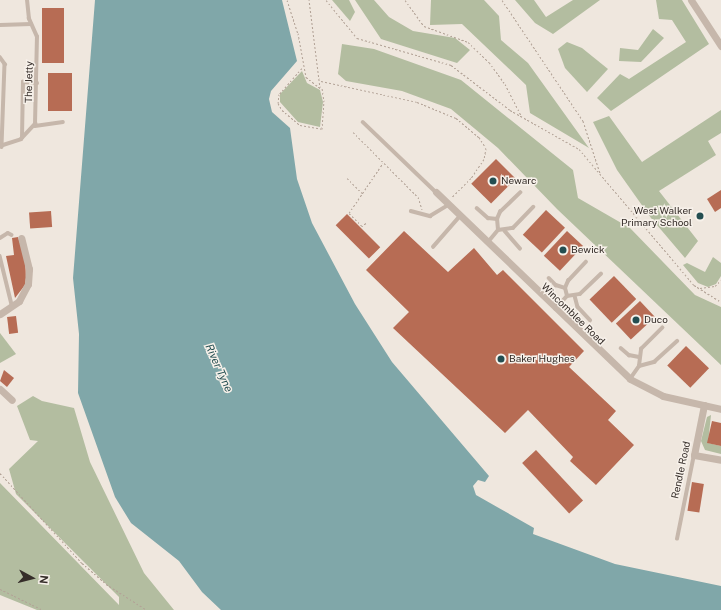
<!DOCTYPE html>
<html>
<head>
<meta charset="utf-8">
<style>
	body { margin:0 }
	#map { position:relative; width:721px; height:610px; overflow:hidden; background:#efe7de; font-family:"Public Sans",sans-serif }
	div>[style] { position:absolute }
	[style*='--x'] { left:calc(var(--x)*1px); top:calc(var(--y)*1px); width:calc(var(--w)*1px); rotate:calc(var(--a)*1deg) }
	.green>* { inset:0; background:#b3bda0 }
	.water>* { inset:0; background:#80a7a9 }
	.building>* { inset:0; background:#b76c54; transform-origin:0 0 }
	.path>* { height:1px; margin-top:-0.5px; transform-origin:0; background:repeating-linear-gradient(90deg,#b2a296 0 2px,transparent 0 4px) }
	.service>* { height:3.5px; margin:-1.75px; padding:0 1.75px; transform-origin:1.75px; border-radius:1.75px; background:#c6b7ab }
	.minor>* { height:7px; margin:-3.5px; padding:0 3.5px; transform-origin:3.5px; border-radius:3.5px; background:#c6b7ab }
	.dots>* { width:11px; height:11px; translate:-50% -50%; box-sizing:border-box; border:2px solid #f7f1ea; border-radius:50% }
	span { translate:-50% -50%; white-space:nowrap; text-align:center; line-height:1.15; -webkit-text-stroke:3px #f7f1ea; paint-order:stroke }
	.street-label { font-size:10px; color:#352d29 }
	.poi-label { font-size:10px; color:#352d29 }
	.left { translate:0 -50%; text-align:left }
	.right { translate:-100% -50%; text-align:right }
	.water-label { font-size:11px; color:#244e51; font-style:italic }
	.north { position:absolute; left:12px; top:558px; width:40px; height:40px; -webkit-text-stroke:3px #f7f1ea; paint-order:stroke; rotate:97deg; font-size:11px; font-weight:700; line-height:16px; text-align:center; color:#352d29 }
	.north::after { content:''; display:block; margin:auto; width:14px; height:18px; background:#352d29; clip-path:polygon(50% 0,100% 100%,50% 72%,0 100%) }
</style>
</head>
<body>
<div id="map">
	<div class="green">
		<div style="clip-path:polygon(332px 0,349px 0,355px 12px,350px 21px)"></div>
		<div style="clip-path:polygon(355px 0,374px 0,389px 17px,413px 31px,455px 38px,470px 50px,457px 63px,381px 39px)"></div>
		<div style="clip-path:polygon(431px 0,484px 0,499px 16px,501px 40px,528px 63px,589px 148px,530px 113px,526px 85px,462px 24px,430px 25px)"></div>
		<div style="clip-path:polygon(515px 0,534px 0,546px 17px,573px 0,600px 0,553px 34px,535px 23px)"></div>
		<div style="clip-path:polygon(656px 0,682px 0,709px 44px,611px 111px,597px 98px,620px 74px,629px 79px,686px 42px,672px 20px,659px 19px)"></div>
		<div style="clip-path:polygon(653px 29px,664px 38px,641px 62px,619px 61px,620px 48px,638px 50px)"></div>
		<div style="clip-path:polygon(567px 42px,582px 48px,608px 69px,587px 92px,565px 68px,558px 49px)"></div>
		<div style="clip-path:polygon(342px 44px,374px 49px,461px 80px,573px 170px,578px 198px,630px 228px,695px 295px,721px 307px,721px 365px,557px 209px,498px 148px,451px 109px,402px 91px,346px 81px,338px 74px)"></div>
		<div style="clip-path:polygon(302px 71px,307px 83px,320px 90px,323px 102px,320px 127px,298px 122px,280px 102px,280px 94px)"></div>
		<div style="clip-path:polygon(721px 110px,721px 133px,708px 141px,716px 155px,659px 191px,698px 241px,685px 258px,651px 218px,617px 170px,593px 122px,609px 116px,642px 162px)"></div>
		<div style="clip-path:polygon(713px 257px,721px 263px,721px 276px,716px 284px,708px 287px,698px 283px,683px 265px,687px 263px,705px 272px)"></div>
		<div style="clip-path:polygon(0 333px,16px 354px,0 363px)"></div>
		<div style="clip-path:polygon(33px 396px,42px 401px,74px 408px,90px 462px,144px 573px,174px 610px,37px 610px,0 595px,0 483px,119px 605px,119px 597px,16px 494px,9px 469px,38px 441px,30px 440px,17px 406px)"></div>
		<div style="clip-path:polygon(711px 415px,708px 443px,721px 446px,721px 454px,705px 450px,701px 441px,707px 417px)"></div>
	</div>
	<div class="water">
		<div style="clip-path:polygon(95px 0,282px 0,297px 61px,271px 91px,269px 99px,272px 112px,290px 128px,297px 179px,312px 223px,355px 304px,392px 362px,489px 476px,485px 482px,478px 480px,473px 486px,476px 495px,534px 528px,533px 534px,615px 564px,721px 586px,721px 610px,221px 610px,202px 592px,179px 561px,131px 523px,115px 497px,78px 393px,79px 334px,73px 278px)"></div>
	</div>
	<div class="building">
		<div style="left:42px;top:8px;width:22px;height:55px"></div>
		<div style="left:48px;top:73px;width:24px;height:38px"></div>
		<div style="left:496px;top:159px;width:28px;height:35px;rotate:45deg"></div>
		<div style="clip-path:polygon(721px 190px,721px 208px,715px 212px,707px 199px)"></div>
		<div style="left:546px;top:210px;width:26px;height:34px;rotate:43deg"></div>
		<div style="left:51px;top:211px;width:16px;height:22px;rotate:86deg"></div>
		<div style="left:347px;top:214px;width:47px;height:16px;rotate:45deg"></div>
		<div style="clip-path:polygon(404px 231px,448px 272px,474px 248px,497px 275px,503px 270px,584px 351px,569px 367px,616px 411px,608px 420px,634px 445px,596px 485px,570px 461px,573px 457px,528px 410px,505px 433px,393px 328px,409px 312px,366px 270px)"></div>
		<div style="left:567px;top:231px;width:22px;height:34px;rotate:43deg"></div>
		<div style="clip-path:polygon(18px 237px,25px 258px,26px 278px,25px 285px,15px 298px,6px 256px,14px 255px,12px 238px)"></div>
		<div style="left:614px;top:276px;width:32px;height:34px;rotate:46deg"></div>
		<div style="left:640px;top:301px;width:22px;height:33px;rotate:47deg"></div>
		<div style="left:16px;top:316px;width:17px;height:9px;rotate:83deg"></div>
		<div style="left:686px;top:346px;width:32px;height:27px;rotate:44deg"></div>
		<div style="clip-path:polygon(4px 370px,14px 378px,7px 387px,0 381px)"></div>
		<div style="clip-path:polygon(712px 421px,721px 423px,721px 446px,707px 443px)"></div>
		<div style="left:536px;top:450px;width:69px;height:19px;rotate:47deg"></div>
		<div style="left:692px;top:482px;width:12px;height:29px;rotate:9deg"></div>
	</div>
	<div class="path">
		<div style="--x:287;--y:0;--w:35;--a:72"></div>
		<div style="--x:298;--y:33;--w:45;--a:79.7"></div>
		<div style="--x:306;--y:77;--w:18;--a:38"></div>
		<div style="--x:320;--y:88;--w:89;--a:-97.1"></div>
		<div style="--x:326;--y:0;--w:49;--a:50.8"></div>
		<div style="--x:357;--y:38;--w:98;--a:16"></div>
		<div style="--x:451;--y:65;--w:74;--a:37.3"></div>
		<div style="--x:510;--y:110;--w:79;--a:29.5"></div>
		<div style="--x:579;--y:149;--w:178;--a:49.8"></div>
		<div style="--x:694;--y:285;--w:32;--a:32"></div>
		<div style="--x:405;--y:0;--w:32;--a:54"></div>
		<div style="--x:424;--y:26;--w:47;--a:20"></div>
		<div style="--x:468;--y:42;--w:29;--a:44"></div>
		<div style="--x:489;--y:62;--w:27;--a:54"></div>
		<div style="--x:505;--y:84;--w:36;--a:63"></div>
		<div style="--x:502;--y:0;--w:146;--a:56.2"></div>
		<div style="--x:583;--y:121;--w:55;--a:71.9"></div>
		<div style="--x:302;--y:68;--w:35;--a:131"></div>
		<div style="--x:279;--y:94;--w:9;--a:96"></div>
		<div style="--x:278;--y:103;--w:8;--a:60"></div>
		<div style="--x:282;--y:110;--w:23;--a:40"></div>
		<div style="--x:300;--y:125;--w:22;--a:10"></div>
		<div style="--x:322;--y:129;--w:27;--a:-86"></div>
		<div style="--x:324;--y:102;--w:15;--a:-98"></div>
		<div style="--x:321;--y:81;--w:98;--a:12.3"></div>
		<div style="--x:417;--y:102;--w:42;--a:22.3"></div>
		<div style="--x:456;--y:118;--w:30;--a:40"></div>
		<div style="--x:479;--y:137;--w:13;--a:58"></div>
		<div style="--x:486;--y:148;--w:11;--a:100"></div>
		<div style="--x:484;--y:159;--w:23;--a:124"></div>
		<div style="--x:471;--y:178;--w:27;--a:135"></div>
		<div style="--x:353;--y:132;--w:92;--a:45"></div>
		<div style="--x:418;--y:197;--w:13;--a:72"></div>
		<div style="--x:347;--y:178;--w:21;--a:45"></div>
		<div style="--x:366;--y:223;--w:5;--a:143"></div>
		<div style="--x:362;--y:226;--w:18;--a:-135"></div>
		<div style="--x:349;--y:213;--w:60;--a:-55.8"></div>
		<div style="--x:700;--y:288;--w:15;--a:-8"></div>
		<div style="--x:715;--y:286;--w:8;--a:-45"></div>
		<div style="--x:0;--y:473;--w:122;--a:47.7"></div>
		<div style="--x:82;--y:563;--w:32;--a:41"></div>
		<div style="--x:106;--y:584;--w:49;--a:32.4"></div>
		<div style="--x:0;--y:589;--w:48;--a:26"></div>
	</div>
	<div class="service">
		<div style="--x:0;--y:25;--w:31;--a:-2"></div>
		<div style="--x:0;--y:57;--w:9;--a:54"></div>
		<div style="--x:5;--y:64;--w:83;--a:92.1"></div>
		<div style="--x:363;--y:122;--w:101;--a:43.8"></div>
		<div style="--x:35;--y:126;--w:28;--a:-8"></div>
		<div style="--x:22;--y:138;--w:56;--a:-89"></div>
		<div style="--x:23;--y:82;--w:14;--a:4"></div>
		<div style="--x:0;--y:146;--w:22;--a:-18"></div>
		<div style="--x:21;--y:139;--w:21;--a:-47"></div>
		<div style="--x:35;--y:124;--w:87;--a:-88.7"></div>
		<div style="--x:37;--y:37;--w:20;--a:-114"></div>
		<div style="--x:29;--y:19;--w:19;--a:-96"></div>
		<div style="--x:477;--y:208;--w:15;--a:42"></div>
		<div style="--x:488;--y:218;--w:9;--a:6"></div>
		<div style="--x:411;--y:211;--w:20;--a:15"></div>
		<div style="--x:430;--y:216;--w:21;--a:-31"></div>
		<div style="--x:498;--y:230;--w:11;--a:-95"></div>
		<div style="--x:497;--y:219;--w:8;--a:-67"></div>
		<div style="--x:500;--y:212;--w:28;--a:-44"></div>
		<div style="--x:505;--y:231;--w:23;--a:49"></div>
		<div style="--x:0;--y:238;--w:9;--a:-32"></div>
		<div style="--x:8;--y:233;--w:4;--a:27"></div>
		<div style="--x:488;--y:242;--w:16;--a:-50"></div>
		<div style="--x:498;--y:230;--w:15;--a:-8"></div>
		<div style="--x:513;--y:228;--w:29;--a:-46"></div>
		<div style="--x:433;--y:247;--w:41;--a:-48.9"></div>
		<div style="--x:0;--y:256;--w:50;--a:76.2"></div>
		<div style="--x:549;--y:278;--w:10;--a:45"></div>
		<div style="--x:556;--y:285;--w:9;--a:18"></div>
		<div style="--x:567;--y:296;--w:8;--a:-104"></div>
		<div style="--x:565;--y:288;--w:8;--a:-67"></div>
		<div style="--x:568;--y:281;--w:26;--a:-47"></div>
		<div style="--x:575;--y:296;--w:11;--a:75"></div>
		<div style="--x:578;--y:307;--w:18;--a:47"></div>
		<div style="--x:555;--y:309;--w:18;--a:-47"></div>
		<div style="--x:567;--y:296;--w:13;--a:-9"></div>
		<div style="--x:580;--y:294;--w:29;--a:-44"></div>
		<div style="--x:621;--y:348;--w:11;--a:41"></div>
		<div style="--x:629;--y:355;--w:10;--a:11"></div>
		<div style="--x:639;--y:366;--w:17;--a:-83"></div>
		<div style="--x:641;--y:349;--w:30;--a:-45"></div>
		<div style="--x:630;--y:379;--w:16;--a:-55"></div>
		<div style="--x:639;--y:366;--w:16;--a:-15"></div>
		<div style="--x:654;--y:362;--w:31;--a:-42"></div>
		<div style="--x:677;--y:539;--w:86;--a:-78.6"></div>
	</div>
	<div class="minor">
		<div style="--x:691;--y:0;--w:55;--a:56.9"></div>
		<div style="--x:436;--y:192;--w:269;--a:43.9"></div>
		<div style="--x:630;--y:379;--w:37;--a:27"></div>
		<div style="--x:663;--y:396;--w:59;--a:12.6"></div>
		<div style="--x:0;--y:314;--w:23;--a:-34"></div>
		<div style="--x:19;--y:301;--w:19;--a:-62"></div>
		<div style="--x:28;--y:284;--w:15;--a:-86"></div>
		<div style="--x:29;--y:269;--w:32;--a:-104"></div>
		<div style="--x:0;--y:389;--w:16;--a:43"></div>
		<div style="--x:704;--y:405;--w:51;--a:101.3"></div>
		<div style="--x:694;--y:455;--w:27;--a:10"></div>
	</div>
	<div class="dots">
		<div style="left:493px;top:181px;background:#244e51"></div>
		<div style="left:700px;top:216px;background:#244e51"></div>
		<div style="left:563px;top:250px;background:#244e51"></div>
		<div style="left:636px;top:320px;background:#244e51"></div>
		<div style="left:501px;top:359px;background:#244e51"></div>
	</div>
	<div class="street-label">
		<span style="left:29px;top:82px;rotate:-89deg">The Jetty</span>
		<span style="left:573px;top:314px;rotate:44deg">Wincomblee Road</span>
		<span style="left:681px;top:470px;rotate:-78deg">Rendle Road</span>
	</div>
	<div class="poi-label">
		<span class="left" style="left:501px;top:181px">Newarc</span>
		<span class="right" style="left:692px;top:216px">West Walker<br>Primary School</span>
		<span class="left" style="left:571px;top:250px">Bewick</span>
		<span class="left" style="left:644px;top:320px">Duco</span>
		<span class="left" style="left:509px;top:359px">Baker Hughes</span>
	</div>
	<div class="water-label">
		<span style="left:219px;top:368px;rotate:66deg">River Tyne</span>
	</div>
	<div class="north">N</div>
</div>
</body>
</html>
